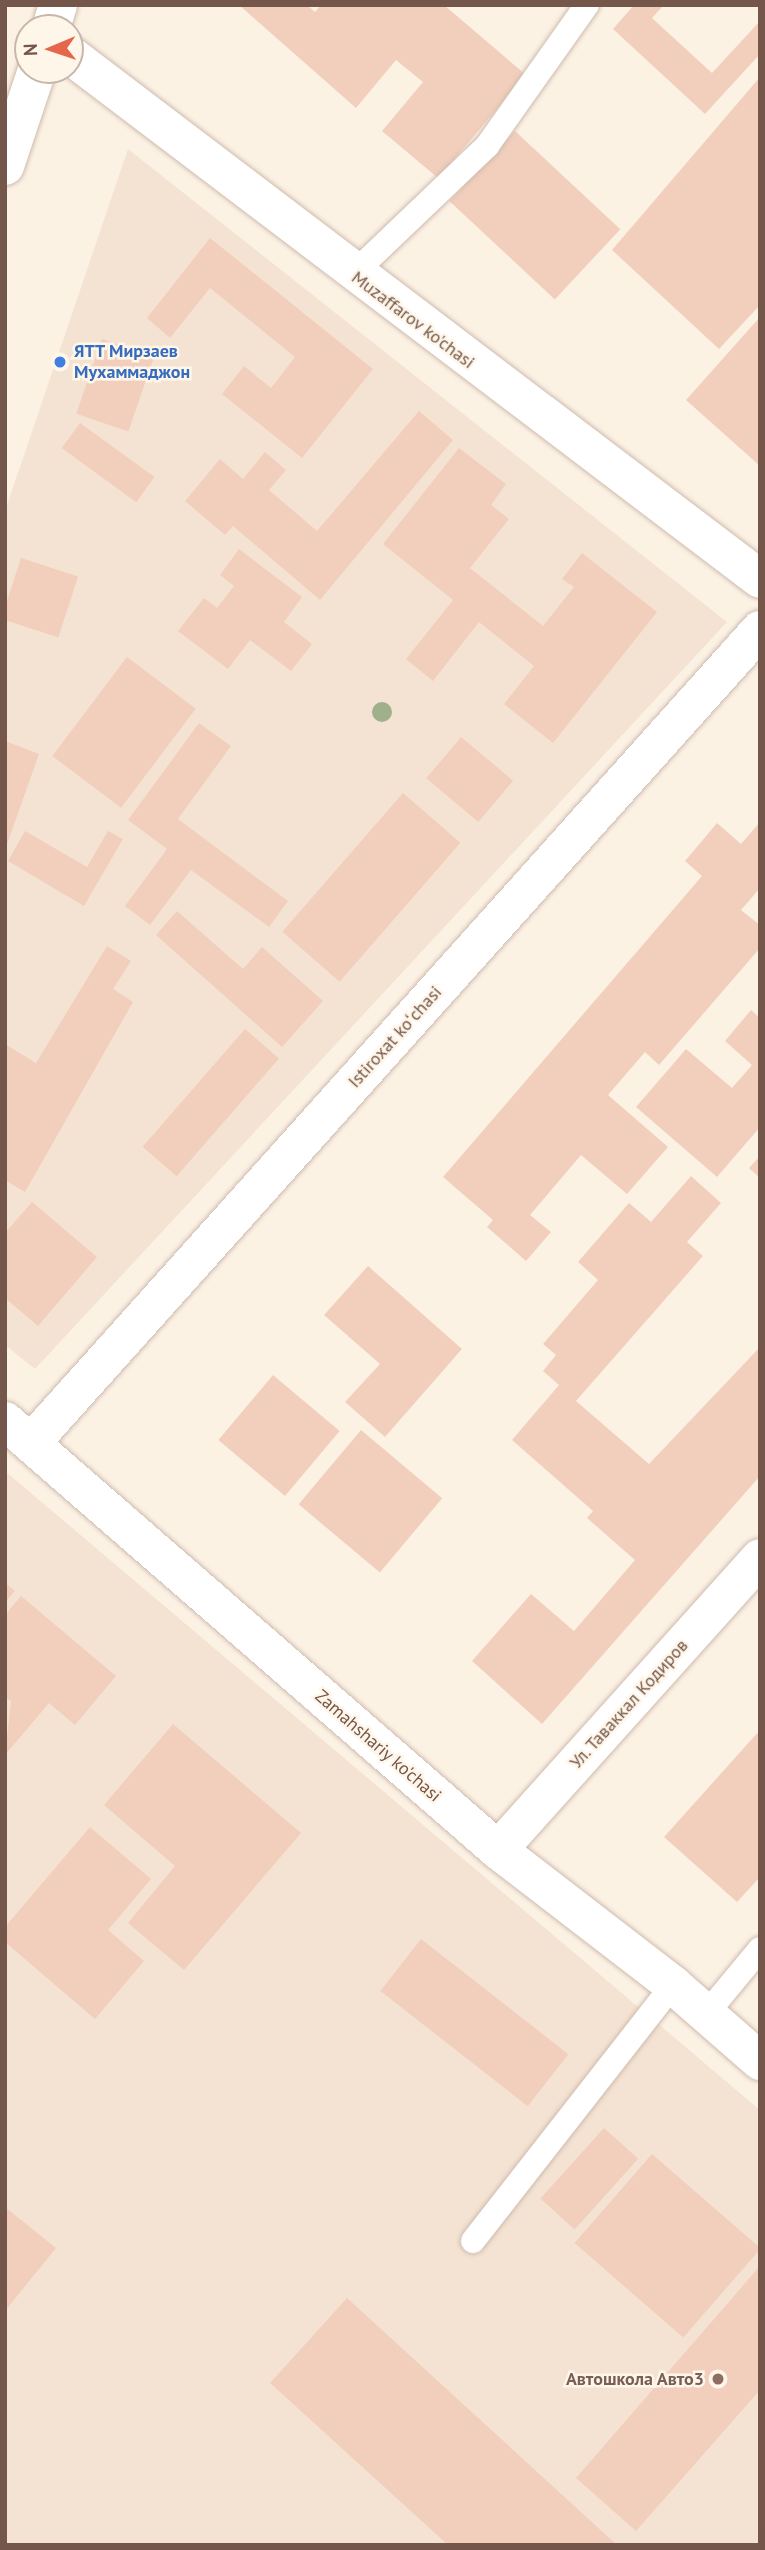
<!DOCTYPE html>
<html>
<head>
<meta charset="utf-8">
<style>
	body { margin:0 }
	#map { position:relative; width:765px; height:2550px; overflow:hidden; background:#fcf2e4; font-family:"PT Sans",sans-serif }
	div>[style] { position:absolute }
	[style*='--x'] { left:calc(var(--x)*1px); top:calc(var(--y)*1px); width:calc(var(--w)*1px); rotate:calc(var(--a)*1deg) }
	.residential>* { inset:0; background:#f4e3d3 }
	.building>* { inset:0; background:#f1cfbc; transform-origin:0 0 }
	.roads { filter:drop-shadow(0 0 2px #cfbbae) drop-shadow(0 0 2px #cfbbae) }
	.service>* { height:24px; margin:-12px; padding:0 12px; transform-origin:12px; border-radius:12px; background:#fff }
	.minor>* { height:38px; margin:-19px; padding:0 19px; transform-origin:19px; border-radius:19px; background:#fff }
	.tertiary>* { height:38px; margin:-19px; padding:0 19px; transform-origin:19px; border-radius:19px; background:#fff }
	.trees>* { width:20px; height:20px; margin:-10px; border-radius:50%; background:#a0b08b }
	.dots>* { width:19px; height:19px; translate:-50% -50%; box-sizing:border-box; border:4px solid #fff6ea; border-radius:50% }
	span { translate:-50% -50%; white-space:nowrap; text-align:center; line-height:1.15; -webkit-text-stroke:5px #fff6ea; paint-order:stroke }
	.street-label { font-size:18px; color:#74574a }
	.shop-label { font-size:18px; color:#366cbe; font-weight:700 }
	.left { translate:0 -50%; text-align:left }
	.education-label { font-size:18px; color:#785e54; font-weight:700 }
	.right { translate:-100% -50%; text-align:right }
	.frame { position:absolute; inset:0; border:7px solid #74574a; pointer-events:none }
	.north { position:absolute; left:14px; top:14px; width:70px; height:70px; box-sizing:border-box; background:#fff6ea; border:2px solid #c7b6aa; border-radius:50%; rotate:268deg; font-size:19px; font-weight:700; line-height:28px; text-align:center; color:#74574a }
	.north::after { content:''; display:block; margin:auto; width:24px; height:32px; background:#e5664a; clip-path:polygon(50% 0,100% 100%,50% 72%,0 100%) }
</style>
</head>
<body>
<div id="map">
	<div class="residential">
		<div style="clip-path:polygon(128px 149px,727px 622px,35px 1369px,5px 1345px,5px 511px)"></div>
		<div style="clip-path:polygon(5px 1471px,760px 2110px,760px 2545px,5px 2545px)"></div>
	</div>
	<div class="building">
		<div style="clip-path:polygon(239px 5px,307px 5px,315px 12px,321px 5px,444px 5px,526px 75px,438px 178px,382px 131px,423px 82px,396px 60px,356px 108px)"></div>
		<div style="clip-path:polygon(634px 5px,664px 5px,652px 18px,712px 73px,760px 21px,760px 54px,705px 114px,613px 29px)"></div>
		<div style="clip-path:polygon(760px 77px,760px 305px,719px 349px,612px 250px)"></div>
		<div style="left:515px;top:131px;width:144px;height:96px;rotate:43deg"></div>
		<div style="clip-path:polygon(210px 238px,373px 369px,302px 458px,222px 394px,244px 366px,271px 388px,295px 357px,210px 288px,170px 338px,147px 318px)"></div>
		<div style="clip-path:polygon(760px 317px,760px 466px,686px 400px)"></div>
		<div style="left:102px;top:339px;width:55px;height:79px;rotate:19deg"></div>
		<div style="clip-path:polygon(419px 411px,453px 440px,320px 600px,233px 526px,225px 535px,185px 501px,220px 459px,243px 479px,265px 452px,286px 470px,269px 490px,317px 531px)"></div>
		<div style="left:80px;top:423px;width:92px;height:31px;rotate:36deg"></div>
		<div style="clip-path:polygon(459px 448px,506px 484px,491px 505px,509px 519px,470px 568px,543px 626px,574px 587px,562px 579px,582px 553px,657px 612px,553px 743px,504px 704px,534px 666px,479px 622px,433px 681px,406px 659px,453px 600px,383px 544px)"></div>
		<div style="clip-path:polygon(239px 549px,302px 597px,284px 622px,312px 644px,291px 671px,250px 640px,228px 669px,178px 631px,204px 598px,217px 608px,234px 586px,220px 575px)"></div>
		<div style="left:21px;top:558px;width:60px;height:64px;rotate:18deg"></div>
		<div style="left:127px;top:657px;width:86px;height:124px;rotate:37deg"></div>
		<div style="clip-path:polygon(199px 723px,231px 746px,178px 819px,288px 901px,269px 927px,191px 870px,150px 925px,125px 906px,167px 849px,128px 820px)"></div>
		<div style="left:461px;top:737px;width:68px;height:54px;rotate:40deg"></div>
		<div style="clip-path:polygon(5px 741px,39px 754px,6px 847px,5px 847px)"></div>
		<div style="left:403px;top:793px;width:76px;height:184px;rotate:41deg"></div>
		<div style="clip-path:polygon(760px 822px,760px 888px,741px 910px,760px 925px,760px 948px,659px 1065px,645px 1052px,608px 1095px,668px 1147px,627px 1194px,581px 1155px,530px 1215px,551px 1232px,526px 1261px,487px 1227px,493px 1220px,443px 1177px,702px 876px,685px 861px,717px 823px,741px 844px)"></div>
		<div style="clip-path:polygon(25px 831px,87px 867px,108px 831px,123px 839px,84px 906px,8px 861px)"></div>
		<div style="clip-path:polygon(177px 911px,243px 969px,262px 947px,323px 1001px,282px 1047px,156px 935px)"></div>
		<div style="clip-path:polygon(107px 946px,131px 961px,113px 989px,133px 1002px,25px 1192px,5px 1180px,5px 1044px,36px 1063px)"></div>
		<div style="clip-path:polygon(751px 1010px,760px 1018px,760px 1127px,717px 1177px,636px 1107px,686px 1049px,732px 1088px,752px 1065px,725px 1041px)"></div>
		<div style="left:245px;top:1029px;width:45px;height:156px;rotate:41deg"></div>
		<div style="clip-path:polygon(760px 1156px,760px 1178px,749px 1168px)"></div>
		<div style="clip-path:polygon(691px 1176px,721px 1203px,687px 1242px,703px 1256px,576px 1401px,649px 1464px,760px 1347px,760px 1476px,542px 1724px,472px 1661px,531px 1594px,574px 1631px,635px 1560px,587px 1518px,593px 1511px,512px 1440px,559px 1385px,543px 1371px,556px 1355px,543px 1344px,598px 1280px,578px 1262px,629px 1203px,651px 1222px)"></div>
		<div style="clip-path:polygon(32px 1202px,97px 1257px,38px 1326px,5px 1298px,5px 1233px)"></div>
		<div style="clip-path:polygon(368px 1266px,462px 1349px,385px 1437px,345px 1402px,380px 1364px,324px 1315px)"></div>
		<div style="left:273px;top:1375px;width:87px;height:85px;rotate:40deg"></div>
		<div style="left:361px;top:1430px;width:106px;height:97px;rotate:40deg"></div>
		<div style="clip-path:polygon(5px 1583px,15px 1591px,5px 1602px)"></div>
		<div style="clip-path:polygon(21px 1596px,116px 1676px,75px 1725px,49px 1703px,5px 1755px,11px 1701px,5px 1697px,5px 1615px)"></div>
		<div style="clip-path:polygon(173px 1724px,301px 1833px,184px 1970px,128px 1923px,175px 1866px,104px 1805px)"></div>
		<div style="clip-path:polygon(760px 1730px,760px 1877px,737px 1902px,664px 1837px)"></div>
		<div style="clip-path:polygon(90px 1827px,151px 1879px,108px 1930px,144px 1961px,95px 2019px,5px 1942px,5px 1927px)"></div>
		<div style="left:421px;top:1939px;width:187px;height:66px;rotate:38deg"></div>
		<div style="left:604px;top:2128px;width:46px;height:95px;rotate:42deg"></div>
		<div style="left:652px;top:2154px;width:144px;height:118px;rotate:41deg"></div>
		<div style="clip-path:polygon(5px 2207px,56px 2248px,5px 2311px)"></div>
		<div style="clip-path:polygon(760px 2266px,760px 2390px,636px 2531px,576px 2478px)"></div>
		<div style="clip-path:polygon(347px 2298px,617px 2545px,448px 2545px,270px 2383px)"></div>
	</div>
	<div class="roads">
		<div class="service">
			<div style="--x:352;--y:275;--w:187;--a:-43.7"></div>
			<div style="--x:487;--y:146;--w:173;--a:-54.7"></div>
			<div style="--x:707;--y:2013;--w:83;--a:-50.4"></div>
			<div style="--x:473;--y:2241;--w:325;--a:-52"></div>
		</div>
		<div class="minor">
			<div style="--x:70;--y:55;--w:866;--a:37.21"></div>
			<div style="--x:31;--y:1443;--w:1092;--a:-48.12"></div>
			<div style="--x:498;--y:1850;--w:392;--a:-48.1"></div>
		</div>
		<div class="tertiary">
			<div style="--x:51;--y:28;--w:24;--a:-73"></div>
			<div style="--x:5;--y:166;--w:101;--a:-71.6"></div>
			<div style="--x:5;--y:1421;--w:654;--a:41.03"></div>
			<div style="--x:498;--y:1850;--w:221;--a:37.6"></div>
			<div style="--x:673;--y:1985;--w:116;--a:41.1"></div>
		</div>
	</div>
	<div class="trees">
		<div style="left:382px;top:712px"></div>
	</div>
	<div class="dots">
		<div style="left:60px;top:362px;background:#3f7fe0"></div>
		<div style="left:718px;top:2379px;background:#8d6e63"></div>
	</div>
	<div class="street-label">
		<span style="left:413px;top:320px;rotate:37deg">Muzaffarov ko'chasi</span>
		<span style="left:395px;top:1037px;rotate:-48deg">Istiroxat koʻchasi</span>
		<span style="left:629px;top:1704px;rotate:-48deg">Ул. Таваккал Кодиров</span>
		<span style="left:378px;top:1746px;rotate:41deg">Zamahshariy ko'chasi</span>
	</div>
	<div class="shop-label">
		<span class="left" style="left:74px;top:362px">ЯТТ Мирзаев<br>Мухаммаджон</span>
	</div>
	<div class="education-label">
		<span class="right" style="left:704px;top:2379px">Автошкола Авто3</span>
	</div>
	<div class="frame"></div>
	<div class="north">N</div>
</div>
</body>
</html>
